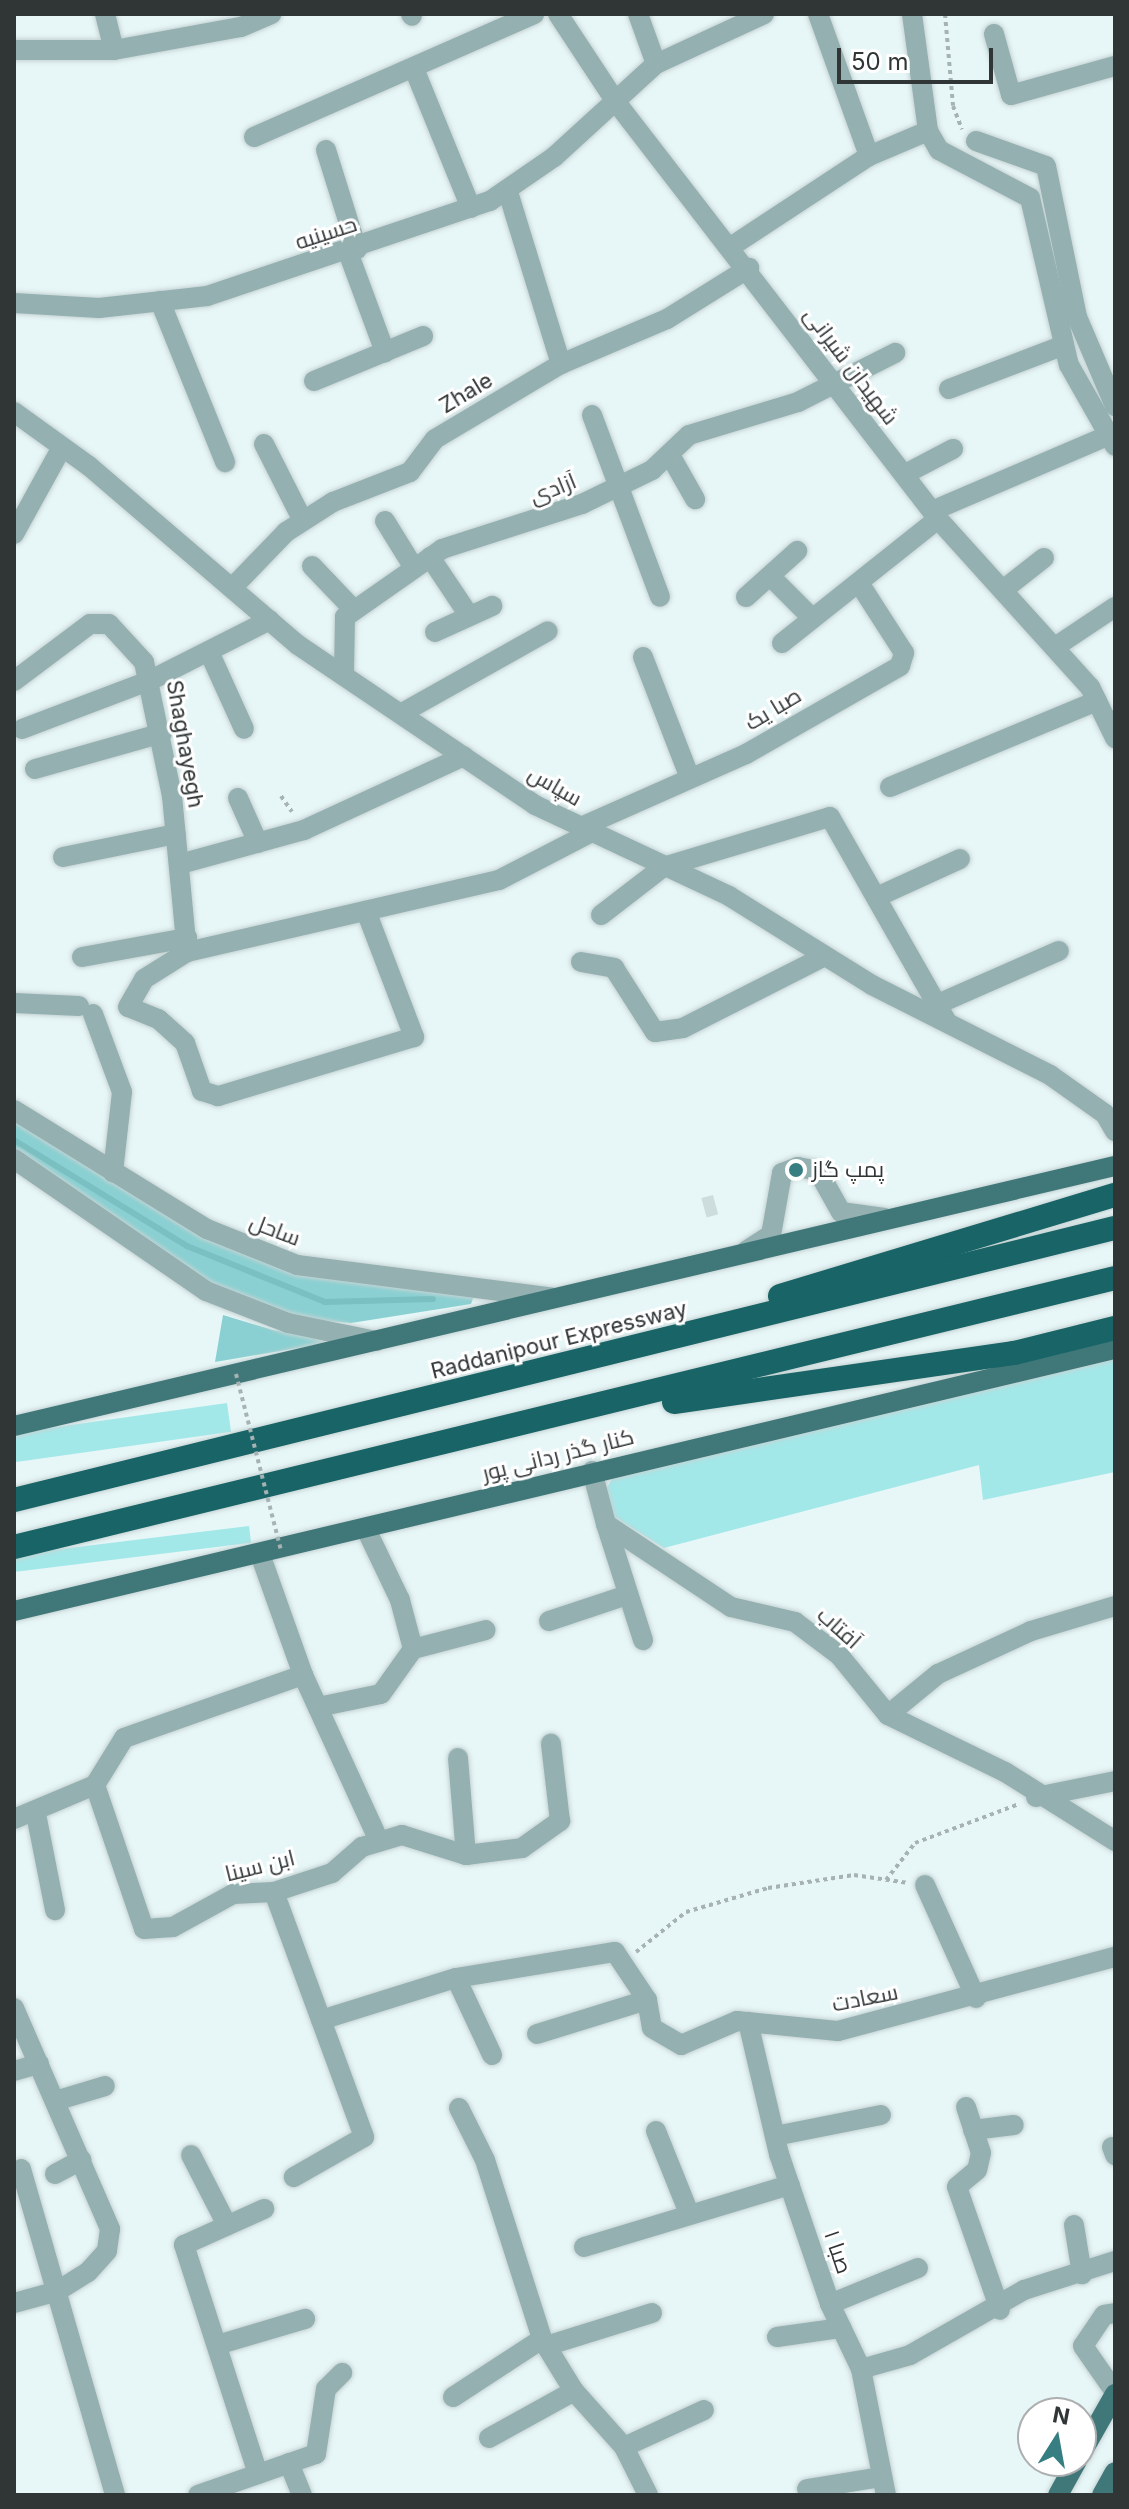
<!DOCTYPE html>
<html>
<head>
<meta charset="utf-8">
<style>
	body { margin:0 }
	#map { position:relative; width:1129px; height:2509px; overflow:hidden; background:#e7f6f7; font-family:Inter,Cairo,sans-serif }
	div>[style] { position:absolute }
	[style*='--x'] { left:calc(var(--x)*1px); top:calc(var(--y)*1px); width:calc(var(--w)*1px); rotate:calc(var(--a)*1deg) }
	.green>* { inset:0; background:#a3e8e9; transform-origin:0 0 }
	.forest>* { inset:0; background:#8ad0d2 }
	.stream>* { height:6px; margin:-3px; padding:0 3px; transform-origin:3px; border-radius:3px; background:#7abfc1 }
	.building>* { inset:0; background:#cddcdc; transform-origin:0 0 }
	.path>* { height:4px; margin-top:-2px; transform-origin:0; background:repeating-linear-gradient(90deg,#a6b2b3 0 4px,transparent 0 8px) }
	.roads { filter:drop-shadow(0 0 2px #c6d3d4) drop-shadow(0 0 2px #c6d3d4) }
	.minor>* { height:20px; margin:-10px; padding:0 10px; transform-origin:10px; border-radius:10px; background:#94b0b1 }
	.major>* { height:20px; margin:-10px; padding:0 10px; transform-origin:10px; border-radius:10px; background:#40787a }
	.highway>* { height:24px; margin:-12px; padding:0 12px; transform-origin:12px; border-radius:12px; background:#196466 }
	.path-bridge>* { height:4px; margin-top:-2px; transform-origin:0; background:repeating-linear-gradient(90deg,#a6b2b3 0 4px,transparent 0 8px) }
	.dots>* { width:22px; height:22px; translate:-50% -50%; box-sizing:border-box; border:4px solid #fff; border-radius:50% }
	span { translate:-50% -50%; white-space:nowrap; text-align:center; line-height:1.15; -webkit-text-stroke:6px #fff; paint-order:stroke }
	.street-label { font-size:22px; color:#303536 }
	.poi-label { font-size:22px; color:#303536 }
	.left { translate:0 -50%; text-align:left }
	.frame { position:absolute; inset:0; border:16px solid #303536; pointer-events:none }
	.north { position:absolute; left:1017px; top:2397px; width:80px; height:80px; box-sizing:border-box; background:#fff; border:2px solid #acaeaf; border-radius:50%; rotate:11deg; font-size:22px; font-weight:700; line-height:32px; text-align:center; color:#303536 }
	.north::after { content:''; display:block; margin:auto; width:28px; height:36px; background:#367e81; clip-path:polygon(50% 0,100% 100%,50% 72%,0 100%) }
	.scale { position:absolute; left:837px; top:48px; width:156px; height:36px; box-sizing:border-box; border:4px solid #303536; border-top:0; padding-left:10px; font-size:24px; line-height:28px; white-space:nowrap; color:#303536; -webkit-text-stroke:6px #fff; paint-order:stroke }
</style>
</head>
<body>
<div id="map">
	<div class="green">
		<div style="clip-path:polygon(1115px 1359px,1115px 1472px,983px 1500px,979px 1465px,664px 1548px,613px 1516px,603px 1494px,612px 1479px)"></div>
		<div style="left:227px;top:1403px;width:29px;height:217px;rotate:82deg"></div>
		<div style="left:249px;top:1526px;width:17px;height:241px;rotate:83deg"></div>
	</div>
	<div class="forest">
		<div style="clip-path:polygon(14px 1117px,281px 1267px,475px 1293px,471px 1304px,351px 1323px,290px 1318px,218px 1291px,14px 1154px)"></div>
		<div style="clip-path:polygon(223px 1315px,273px 1330px,339px 1341px,215px 1362px)"></div>
	</div>
	<div class="stream">
		<div style="--x:14;--y:1140;--w:203;--a:31.5"></div>
		<div style="--x:187;--y:1246;--w:149;--a:22.1"></div>
		<div style="--x:325;--y:1302;--w:108;--a:-1.6"></div>
	</div>
	<div class="building">
		<div style="left:713px;top:1195px;width:20px;height:12px;rotate:75deg"></div>
	</div>
	<div class="path">
		<div style="--x:945;--y:14;--w:92;--a:85"></div>
		<div style="--x:953;--y:106;--w:25;--a:69"></div>
		<div style="--x:281;--y:796;--w:19;--a:55"></div>
		<div style="--x:886;--y:1880;--w:47;--a:-51.9"></div>
		<div style="--x:915;--y:1843;--w:111;--a:-20.6"></div>
		<div style="--x:636;--y:1952;--w:64;--a:-38.7"></div>
		<div style="--x:686;--y:1912;--w:85;--a:-16.3"></div>
		<div style="--x:768;--y:1888;--w:87;--a:-8.6"></div>
		<div style="--x:854;--y:1875;--w:55;--a:8.4"></div>
	</div>
	<div class="roads">
		<div class="minor">
			<div style="--x:105;--y:14;--w:37;--a:76"></div>
			<div style="--x:411;--y:14;--w:2;--a:63"></div>
			<div style="--x:558;--y:14;--w:105;--a:56.6"></div>
			<div style="--x:616;--y:102;--w:527;--a:52.33"></div>
			<div style="--x:938;--y:519;--w:227;--a:47.9"></div>
			<div style="--x:1090;--y:687;--w:57;--a:63.9"></div>
			<div style="--x:818;--y:14;--w:151;--a:70.2"></div>
			<div style="--x:912;--y:14;--w:118;--a:82.2"></div>
			<div style="--x:928;--y:131;--w:22;--a:60"></div>
			<div style="--x:939;--y:150;--w:103;--a:27.8"></div>
			<div style="--x:1030;--y:198;--w:171;--a:76.9"></div>
			<div style="--x:1069;--y:365;--w:93;--a:60.4"></div>
			<div style="--x:994;--y:34;--w:63;--a:74.4"></div>
			<div style="--x:1011;--y:95;--w:108;--a:-15.6"></div>
			<div style="--x:14;--y:50;--w:100;--a:0"></div>
			<div style="--x:114;--y:50;--w:129;--a:-10.3"></div>
			<div style="--x:241;--y:27;--w:33;--a:-23"></div>
			<div style="--x:656;--y:64;--w:119;--a:-24.8"></div>
			<div style="--x:415;--y:71;--w:148;--a:67.8"></div>
			<div style="--x:254;--y:137;--w:306;--a:-23.7"></div>
			<div style="--x:976;--y:141;--w:74;--a:19.7"></div>
			<div style="--x:1046;--y:166;--w:154;--a:78.4"></div>
			<div style="--x:1077;--y:317;--w:97;--a:66.9"></div>
			<div style="--x:326;--y:150;--w:104;--a:72.6"></div>
			<div style="--x:508;--y:192;--w:180;--a:72.9"></div>
			<div style="--x:732;--y:246;--w:164;--a:-33.3"></div>
			<div style="--x:869;--y:156;--w:64;--a:-23"></div>
			<div style="--x:348;--y:252;--w:107;--a:69.7"></div>
			<div style="--x:160;--y:301;--w:174;--a:68"></div>
			<div style="--x:14;--y:303;--w:85;--a:3.4"></div>
			<div style="--x:99;--y:308;--w:109;--a:-6.3"></div>
			<div style="--x:207;--y:296;--w:299;--a:-18.6"></div>
			<div style="--x:490;--y:201;--w:78;--a:-34.5"></div>
			<div style="--x:554;--y:157;--w:138;--a:-42.4"></div>
			<div style="--x:656;--y:64;--w:53;--a:-109.8"></div>
			<div style="--x:314;--y:381;--w:118;--a:-22.4"></div>
			<div style="--x:949;--y:389;--w:123;--a:-20.9"></div>
			<div style="--x:14;--y:412;--w:92;--a:35.8"></div>
			<div style="--x:89;--y:466;--w:275;--a:40.6"></div>
			<div style="--x:298;--y:645;--w:286;--a:34"></div>
			<div style="--x:535;--y:805;--w:214;--a:25.1"></div>
			<div style="--x:729;--y:896;--w:168;--a:31.9"></div>
			<div style="--x:872;--y:985;--w:199;--a:26.8"></div>
			<div style="--x:1050;--y:1075;--w:67;--a:35.3"></div>
			<div style="--x:1105;--y:1114;--w:20;--a:60"></div>
			<div style="--x:592;--y:415;--w:194;--a:69.5"></div>
			<div style="--x:264;--y:444;--w:86;--a:63.1"></div>
			<div style="--x:670;--y:455;--w:51;--a:60.4"></div>
			<div style="--x:907;--y:473;--w:52;--a:-27.6"></div>
			<div style="--x:932;--y:511;--w:193;--a:-23.2"></div>
			<div style="--x:385;--y:521;--w:55;--a:58.3"></div>
			<div style="--x:14;--y:534;--w:99;--a:-61.1"></div>
			<div style="--x:430;--y:557;--w:69;--a:56.3"></div>
			<div style="--x:312;--y:566;--w:59;--a:46.4"></div>
			<div style="--x:770;--y:576;--w:59;--a:45"></div>
			<div style="--x:232;--y:588;--w:78;--a:-46"></div>
			<div style="--x:286;--y:532;--w:56;--a:-32.6"></div>
			<div style="--x:333;--y:502;--w:83;--a:-21.3"></div>
			<div style="--x:410;--y:472;--w:41;--a:-52.9"></div>
			<div style="--x:435;--y:439;--w:147;--a:-30.8"></div>
			<div style="--x:561;--y:364;--w:115;--a:-23"></div>
			<div style="--x:667;--y:319;--w:97;--a:-31.9"></div>
			<div style="--x:1003;--y:590;--w:52;--a:-38"></div>
			<div style="--x:746;--y:597;--w:69;--a:-42"></div>
			<div style="--x:435;--y:632;--w:63;--a:-24.5"></div>
			<div style="--x:782;--y:643;--w:199;--a:-38.5"></div>
			<div style="--x:1055;--y:647;--w:72;--a:-33.7"></div>
			<div style="--x:210;--y:654;--w:82;--a:65.6"></div>
			<div style="--x:643;--y:657;--w:130;--a:68.8"></div>
			<div style="--x:344;--y:674;--w:57;--a:-89"></div>
			<div style="--x:345;--y:617;--w:118;--a:-35"></div>
			<div style="--x:442;--y:549;--w:147;--a:-17.8"></div>
			<div style="--x:582;--y:504;--w:78;--a:-25.9"></div>
			<div style="--x:652;--y:470;--w:51;--a:-43.4"></div>
			<div style="--x:689;--y:435;--w:114;--a:-16.8"></div>
			<div style="--x:798;--y:402;--w:109;--a:-26.8"></div>
			<div style="--x:14;--y:681;--w:95;--a:-36.9"></div>
			<div style="--x:90;--y:624;--w:19;--a:0"></div>
			<div style="--x:109;--y:624;--w:52;--a:47.4"></div>
			<div style="--x:144;--y:662;--w:137;--a:78.2"></div>
			<div style="--x:172;--y:796;--w:157;--a:84.5"></div>
			<div style="--x:402;--y:713;--w:167;--a:-29.3"></div>
			<div style="--x:22;--y:729;--w:138;--a:-20.8"></div>
			<div style="--x:151;--y:680;--w:133;--a:-26.8"></div>
			<div style="--x:35;--y:769;--w:132;--a:-15.8"></div>
			<div style="--x:890;--y:787;--w:224;--a:-22.6"></div>
			<div style="--x:238;--y:798;--w:49;--a:66"></div>
			<div style="--x:579;--y:828;--w:183;--a:-23.9"></div>
			<div style="--x:746;--y:754;--w:177;--a:-29.7"></div>
			<div style="--x:900;--y:666;--w:14;--a:-73"></div>
			<div style="--x:904;--y:653;--w:83;--a:-122.7"></div>
			<div style="--x:63;--y:857;--w:115;--a:-11.5"></div>
			<div style="--x:180;--y:864;--w:129;--a:-15.3"></div>
			<div style="--x:304;--y:830;--w:176;--a:-24.8"></div>
			<div style="--x:879;--y:896;--w:89;--a:-24.6"></div>
			<div style="--x:366;--y:911;--w:135;--a:69.1"></div>
			<div style="--x:414;--y:1037;--w:205;--a:163.2"></div>
			<div style="--x:218;--y:1096;--w:17;--a:-163"></div>
			<div style="--x:202;--y:1091;--w:51;--a:-109.5"></div>
			<div style="--x:185;--y:1043;--w:36;--a:-138"></div>
			<div style="--x:158;--y:1019;--w:32;--a:-158"></div>
			<div style="--x:128;--y:1007;--w:32;--a:-60"></div>
			<div style="--x:144;--y:979;--w:51;--a:-32.1"></div>
			<div style="--x:187;--y:952;--w:320;--a:-13"></div>
			<div style="--x:499;--y:880;--w:102;--a:-27.3"></div>
			<div style="--x:601;--y:915;--w:78;--a:-37.7"></div>
			<div style="--x:663;--y:867;--w:174;--a:-16.7"></div>
			<div style="--x:830;--y:817;--w:236;--a:60.3"></div>
			<div style="--x:82;--y:957;--w:107;--a:-10.3"></div>
			<div style="--x:581;--y:962;--w:34;--a:10"></div>
			<div style="--x:614;--y:968;--w:76;--a:57.4"></div>
			<div style="--x:655;--y:1032;--w:28;--a:-8"></div>
			<div style="--x:683;--y:1028;--w:159;--a:-26.9"></div>
			<div style="--x:14;--y:1003;--w:65;--a:2.6"></div>
			<div style="--x:938;--y:1004;--w:132;--a:-23.7"></div>
			<div style="--x:93;--y:1014;--w:83;--a:69.6"></div>
			<div style="--x:122;--y:1092;--w:81;--a:96.4"></div>
			<div style="--x:14;--y:1110;--w:227;--a:31.7"></div>
			<div style="--x:207;--y:1229;--w:97;--a:21.8"></div>
			<div style="--x:297;--y:1265;--w:258;--a:7.3"></div>
			<div style="--x:14;--y:1159;--w:233;--a:34.5"></div>
			<div style="--x:206;--y:1291;--w:88;--a:21.3"></div>
			<div style="--x:288;--y:1323;--w:90;--a:11.6"></div>
			<div style="--x:746;--y:1251;--w:30;--a:-33"></div>
			<div style="--x:771;--y:1235;--w:63;--a:-79.9"></div>
			<div style="--x:782;--y:1173;--w:17;--a:-21"></div>
			<div style="--x:798;--y:1167;--w:20;--a:11"></div>
			<div style="--x:818;--y:1171;--w:47;--a:60.7"></div>
			<div style="--x:841;--y:1212;--w:44;--a:7.8"></div>
			<div style="--x:592;--y:1471;--w:55;--a:75.2"></div>
			<div style="--x:606;--y:1524;--w:150;--a:33.6"></div>
			<div style="--x:731;--y:1607;--w:66;--a:13.2"></div>
			<div style="--x:795;--y:1622;--w:55;--a:36.9"></div>
			<div style="--x:839;--y:1655;--w:77;--a:50.8"></div>
			<div style="--x:888;--y:1715;--w:130;--a:26"></div>
			<div style="--x:1005;--y:1772;--w:130;--a:32.1"></div>
			<div style="--x:606;--y:1524;--w:122;--a:72.3"></div>
			<div style="--x:260;--y:1554;--w:128;--a:70.4"></div>
			<div style="--x:303;--y:1675;--w:183;--a:65.4"></div>
			<div style="--x:549;--y:1621;--w:82;--a:-18.4"></div>
			<div style="--x:413;--y:1649;--w:75;--a:-14.6"></div>
			<div style="--x:318;--y:1707;--w:64;--a:-11.7"></div>
			<div style="--x:381;--y:1694;--w:55;--a:-54.6"></div>
			<div style="--x:413;--y:1649;--w:51;--a:-104.9"></div>
			<div style="--x:400;--y:1600;--w:79;--a:-115.6"></div>
			<div style="--x:888;--y:1715;--w:65;--a:-39.4"></div>
			<div style="--x:938;--y:1674;--w:102;--a:-24.8"></div>
			<div style="--x:1031;--y:1631;--w:88;--a:-16.6"></div>
			<div style="--x:458;--y:1758;--w:97;--a:85.3"></div>
			<div style="--x:95;--y:1785;--w:152;--a:71.2"></div>
			<div style="--x:144;--y:1929;--w:29;--a:-4"></div>
			<div style="--x:173;--y:1927;--w:68;--a:-28.8"></div>
			<div style="--x:233;--y:1894;--w:41;--a:-2.8"></div>
			<div style="--x:274;--y:1892;--w:61;--a:-18.1"></div>
			<div style="--x:332;--y:1873;--w:40;--a:-41"></div>
			<div style="--x:362;--y:1847;--w:42;--a:-16.7"></div>
			<div style="--x:402;--y:1835;--w:67;--a:17.4"></div>
			<div style="--x:466;--y:1855;--w:56;--a:-7.1"></div>
			<div style="--x:522;--y:1848;--w:47;--a:-35.4"></div>
			<div style="--x:560;--y:1821;--w:78;--a:-96.7"></div>
			<div style="--x:1036;--y:1797;--w:81;--a:-11.4"></div>
			<div style="--x:36;--y:1814;--w:98;--a:78.8"></div>
			<div style="--x:14;--y:1819;--w:88;--a:-22.8"></div>
			<div style="--x:95;--y:1785;--w:55;--a:-58.3"></div>
			<div style="--x:124;--y:1738;--w:190;--a:-19.4"></div>
			<div style="--x:925;--y:1885;--w:124;--a:65.7"></div>
			<div style="--x:274;--y:1892;--w:261;--a:69.8"></div>
			<div style="--x:364;--y:2137;--w:81;--a:150.3"></div>
			<div style="--x:456;--y:1978;--w:85;--a:64.9"></div>
			<div style="--x:14;--y:2008;--w:241;--a:66.5"></div>
			<div style="--x:110;--y:2229;--w:22;--a:98"></div>
			<div style="--x:107;--y:2251;--w:28;--a:132"></div>
			<div style="--x:88;--y:2272;--w:36;--a:148"></div>
			<div style="--x:58;--y:2291;--w:46;--a:164.7"></div>
			<div style="--x:321;--y:2020;--w:141;--a:-17.3"></div>
			<div style="--x:456;--y:1978;--w:161;--a:-9.3"></div>
			<div style="--x:615;--y:1952;--w:58;--a:56.3"></div>
			<div style="--x:647;--y:2000;--w:28;--a:80"></div>
			<div style="--x:652;--y:2028;--w:34;--a:30"></div>
			<div style="--x:681;--y:2045;--w:61;--a:-23.2"></div>
			<div style="--x:737;--y:2021;--w:101;--a:5.7"></div>
			<div style="--x:838;--y:2031;--w:287;--a:-15"></div>
			<div style="--x:748;--y:2022;--w:136;--a:76.8"></div>
			<div style="--x:779;--y:2154;--w:158;--a:71.2"></div>
			<div style="--x:830;--y:2304;--w:72;--a:64.5"></div>
			<div style="--x:861;--y:2369;--w:128;--a:78.8"></div>
			<div style="--x:537;--y:2034;--w:115;--a:-17.2"></div>
			<div style="--x:14;--y:2071;--w:26;--a:-16"></div>
			<div style="--x:55;--y:2101;--w:52;--a:-16.7"></div>
			<div style="--x:966;--y:2107;--w:48;--a:71.9"></div>
			<div style="--x:981;--y:2153;--w:17;--a:103"></div>
			<div style="--x:977;--y:2170;--w:26;--a:140"></div>
			<div style="--x:957;--y:2187;--w:130;--a:70.7"></div>
			<div style="--x:459;--y:2108;--w:58;--a:63.4"></div>
			<div style="--x:485;--y:2160;--w:188;--a:72.3"></div>
			<div style="--x:542;--y:2339;--w:61;--a:58.4"></div>
			<div style="--x:574;--y:2391;--w:75;--a:48.2"></div>
			<div style="--x:624;--y:2447;--w:54;--a:63.4"></div>
			<div style="--x:973;--y:2130;--w:41;--a:-7"></div>
			<div style="--x:656;--y:2131;--w:88;--a:68.1"></div>
			<div style="--x:775;--y:2136;--w:108;--a:-11.2"></div>
			<div style="--x:1112;--y:2147;--w:9;--a:69"></div>
			<div style="--x:191;--y:2155;--w:79;--a:62.8"></div>
			<div style="--x:21;--y:2169;--w:339;--a:73.9"></div>
			<div style="--x:55;--y:2174;--w:30;--a:-28"></div>
			<div style="--x:1074;--y:2225;--w:50;--a:80.7"></div>
			<div style="--x:584;--y:2247;--w:215;--a:-16.8"></div>
			<div style="--x:830;--y:2304;--w:95;--a:-22.2"></div>
			<div style="--x:1115;--y:2313;--w:11;--a:170"></div>
			<div style="--x:1104;--y:2315;--w:37;--a:124"></div>
			<div style="--x:1083;--y:2346;--w:56;--a:55.2"></div>
			<div style="--x:777;--y:2337;--w:65;--a:-8"></div>
			<div style="--x:217;--y:2345;--w:92;--a:-16.5"></div>
			<div style="--x:546;--y:2346;--w:111;--a:-17.3"></div>
			<div style="--x:861;--y:2369;--w:51;--a:-15.9"></div>
			<div style="--x:910;--y:2355;--w:131;--a:-29.7"></div>
			<div style="--x:1024;--y:2290;--w:96;--a:-17.7"></div>
			<div style="--x:453;--y:2397;--w:106;--a:-33.1"></div>
			<div style="--x:489;--y:2438;--w:97;--a:-28.9"></div>
			<div style="--x:624;--y:2447;--w:88;--a:-24.8"></div>
			<div style="--x:289;--y:2463;--w:35;--a:68"></div>
			<div style="--x:258;--y:2474;--w:241;--a:-107.9"></div>
			<div style="--x:184;--y:2245;--w:88;--a:-24.2"></div>
			<div style="--x:807;--y:2489;--w:76;--a:-9.1"></div>
			<div style="--x:198;--y:2495;--w:125;--a:-19.2"></div>
			<div style="--x:316;--y:2454;--w:66;--a:-81.3"></div>
			<div style="--x:326;--y:2389;--w:23;--a:-45"></div>
		</div>
		<div class="major">
			<div style="--x:14;--y:1426;--w:1131;--a:-13.29"></div>
			<div style="--x:14;--y:1611;--w:1132;--a:-13.39"></div>
			<div style="--x:1081;--y:2454;--w:69;--a:-60.5"></div>
			<div style="--x:1058;--y:2495;--w:39;--a:-61"></div>
			<div style="--x:1102;--y:2495;--w:26;--a:-61"></div>
		</div>
		<div class="highway">
			<div style="--x:780;--y:1296;--w:350;--a:-16.8"></div>
			<div style="--x:674;--y:1402;--w:344;--a:-8.2"></div>
			<div style="--x:1014;--y:1353;--w:104;--a:-13.9"></div>
			<div style="--x:14;--y:1500;--w:1134;--a:-13.88"></div>
			<div style="--x:14;--y:1547;--w:1133;--a:-13.73"></div>
		</div>
	</div>
	<div class="path-bridge">
		<div style="--x:236;--y:1374;--w:182;--a:75.7"></div>
	</div>
	<div class="dots">
		<div style="left:796px;top:1170px;background:#367e81"></div>
	</div>
	<div class="street-label">
		<span style="left:326px;top:233px;rotate:-18deg">حسینیه</span>
		<span style="left:851px;top:366px;rotate:53deg">شهیدان شیرانی</span>
		<span style="left:466px;top:393px;rotate:-31deg">Zhale</span>
		<span style="left:553px;top:489px;rotate:-22deg">آزادی</span>
		<span style="left:773px;top:709px;rotate:-31deg">صبا یک</span>
		<span style="left:185px;top:744px;rotate:80deg">Shaghayegh</span>
		<span style="left:555px;top:786px;rotate:30deg">سپاس</span>
		<span style="left:275px;top:1230px;rotate:21deg">ساحل</span>
		<span style="left:559px;top:1340px;rotate:-14deg">Raddanipour Expressway</span>
		<span style="left:558px;top:1455px;rotate:-14deg">کنار گذر ردانی پور</span>
		<span style="left:839px;top:1628px;rotate:42deg">آفتاب</span>
		<span style="left:260px;top:1866px;rotate:-14deg">ابن سینا</span>
		<span style="left:865px;top:1998px;rotate:-11deg">سعادت</span>
		<span style="left:838px;top:2252px;rotate:71deg">صبا ۱</span>
	</div>
	<div class="poi-label">
		<span class="left" style="left:812px;top:1170px">پمپ گاز</span>
	</div>
	<div class="frame"></div>
	<div class="north">N</div>
	<div class="scale">50 m</div>
</div>
</body>
</html>
